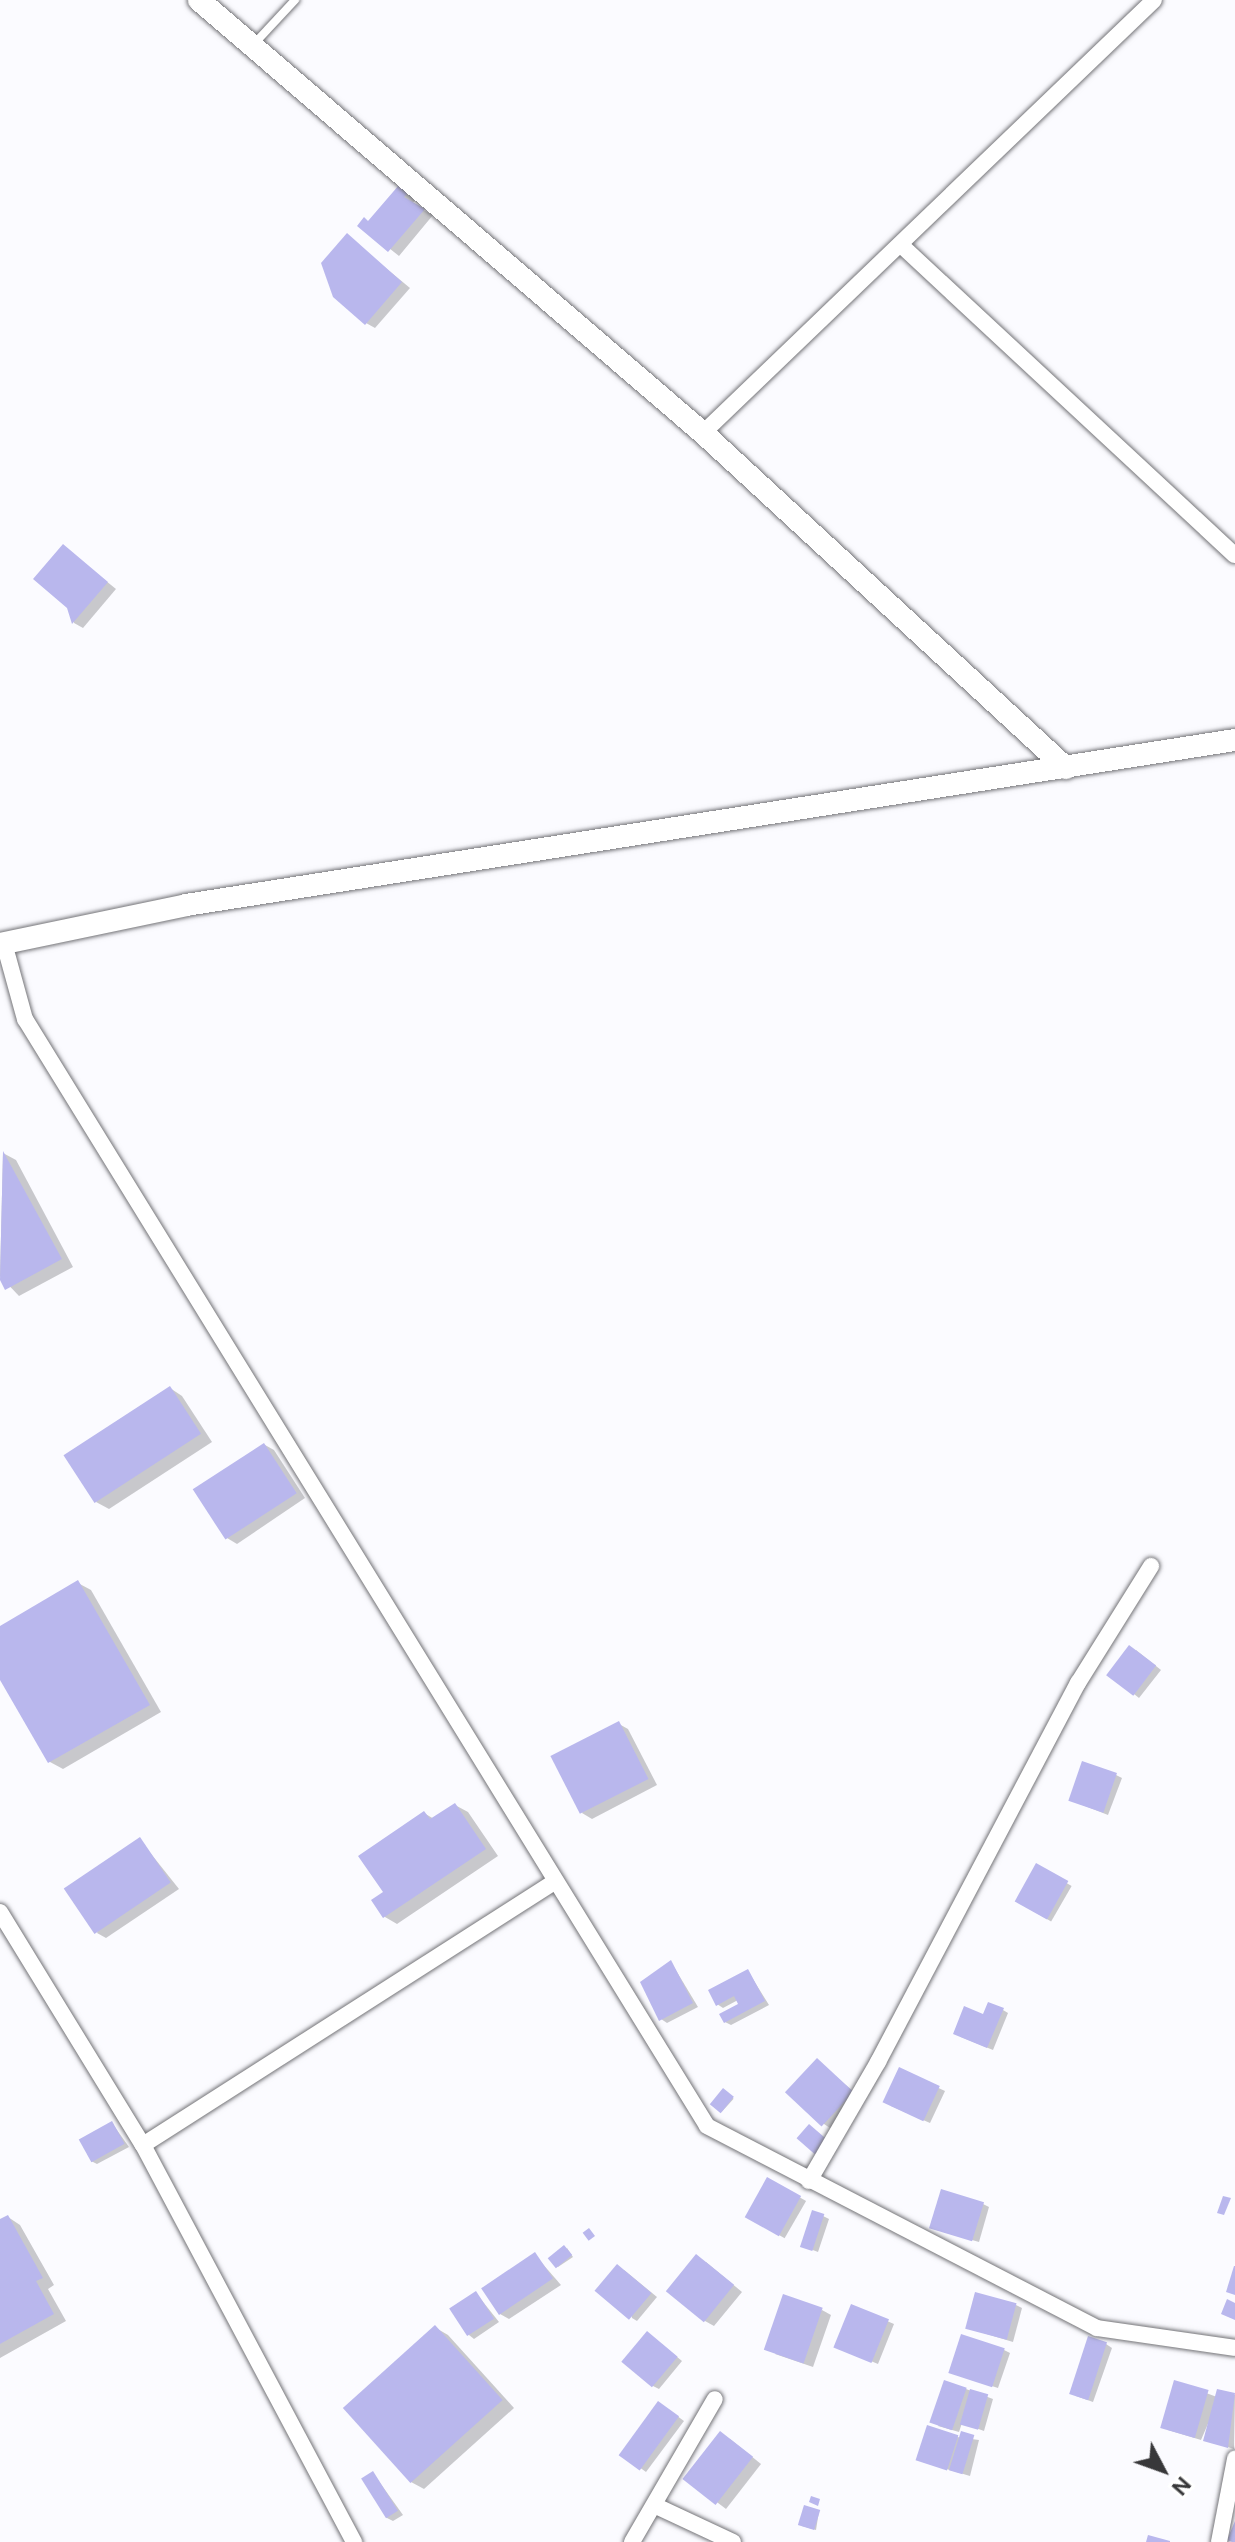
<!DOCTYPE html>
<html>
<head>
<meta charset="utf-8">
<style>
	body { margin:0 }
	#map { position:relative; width:1235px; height:2542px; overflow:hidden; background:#fbfbff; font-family:"DM Sans",sans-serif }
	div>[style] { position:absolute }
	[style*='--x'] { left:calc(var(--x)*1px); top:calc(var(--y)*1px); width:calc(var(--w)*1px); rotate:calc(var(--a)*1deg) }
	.shadow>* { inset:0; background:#0003; transform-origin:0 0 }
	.building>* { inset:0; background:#b9b7ed; transform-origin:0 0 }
	.roads { filter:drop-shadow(0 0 2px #747478) drop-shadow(0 0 2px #747478) }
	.lane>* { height:8px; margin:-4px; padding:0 4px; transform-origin:4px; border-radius:4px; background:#fff }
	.street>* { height:16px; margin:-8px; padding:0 8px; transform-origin:8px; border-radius:8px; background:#fff }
	.secondary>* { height:22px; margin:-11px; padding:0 11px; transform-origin:11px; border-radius:11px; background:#fff }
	span { translate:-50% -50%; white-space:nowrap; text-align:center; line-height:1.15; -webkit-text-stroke:6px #fff; paint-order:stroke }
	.north { position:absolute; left:1123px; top:2430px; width:80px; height:80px; -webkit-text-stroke:6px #fff; paint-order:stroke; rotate:131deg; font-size:22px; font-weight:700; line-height:32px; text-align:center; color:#38383a }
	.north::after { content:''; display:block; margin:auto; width:28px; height:36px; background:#38383a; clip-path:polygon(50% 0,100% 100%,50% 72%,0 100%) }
</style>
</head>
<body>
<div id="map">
	<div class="shadow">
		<div style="clip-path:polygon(399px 187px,416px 199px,412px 204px,433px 215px,399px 256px,360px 225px,369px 222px)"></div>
		<div style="clip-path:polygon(347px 236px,410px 288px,375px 328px,366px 323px)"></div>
		<div style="clip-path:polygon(64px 547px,116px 589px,83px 628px,74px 623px,69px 607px)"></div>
		<div style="clip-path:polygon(3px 1153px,16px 1160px,73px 1267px,19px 1296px,0 1276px)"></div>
		<div style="clip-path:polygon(170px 1388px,182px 1396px,212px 1442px,109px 1509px,96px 1502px)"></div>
		<div style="clip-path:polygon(265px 1445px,274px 1450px,305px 1498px,237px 1544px,227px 1538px)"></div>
		<div style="clip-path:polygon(78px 1583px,91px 1590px,161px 1712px,63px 1769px,50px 1762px,0 1676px,0 1628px)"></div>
		<div style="clip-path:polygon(1136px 1650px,1161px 1670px,1139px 1698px,1134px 1694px)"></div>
		<div style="clip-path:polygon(619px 1724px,628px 1729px,657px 1785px,592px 1819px,582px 1813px)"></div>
		<div style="clip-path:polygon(1116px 1775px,1122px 1778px,1108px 1815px,1075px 1802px)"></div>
		<div style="clip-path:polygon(455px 1805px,468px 1812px,498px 1856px,397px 1924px,385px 1917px,386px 1893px,424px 1813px,434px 1819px)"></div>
		<div style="clip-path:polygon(140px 1840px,179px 1889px,106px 1938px,97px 1933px)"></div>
		<div style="left:1037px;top:1866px;width:40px;height:41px;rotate:30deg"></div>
		<div style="clip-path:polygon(671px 1962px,698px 2007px,667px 2023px,661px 2019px)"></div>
		<div style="clip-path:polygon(748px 1971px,769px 2005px,731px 2025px,725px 2022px,741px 2004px,738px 2000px,723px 2008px,717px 2004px)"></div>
		<div style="clip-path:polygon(1003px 2010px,1008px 2013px,993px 2050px,961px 2037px,985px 2017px)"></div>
		<div style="clip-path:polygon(817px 2060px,862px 2099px,833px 2130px,824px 2124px)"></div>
		<div style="clip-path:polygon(900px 2070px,945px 2091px,930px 2123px,891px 2106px)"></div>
		<div style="left:724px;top:2090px;width:13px;height:18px;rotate:42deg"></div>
		<div style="clip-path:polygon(112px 2123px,129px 2147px,97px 2164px,91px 2161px)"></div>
		<div style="left:768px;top:2179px;width:44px;height:43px;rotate:30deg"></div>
		<div style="clip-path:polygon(983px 2204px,989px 2207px,979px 2242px,937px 2230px)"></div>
		<div style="clip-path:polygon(823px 2216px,829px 2219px,818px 2252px,805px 2247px)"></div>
		<div style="clip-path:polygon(8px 2217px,20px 2225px,54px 2285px,48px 2289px,66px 2321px,0 2358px,0 2221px)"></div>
		<div style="clip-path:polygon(567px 2248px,573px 2257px,558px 2267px,556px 2266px)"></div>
		<div style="clip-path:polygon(535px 2255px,561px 2285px,509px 2319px,500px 2314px)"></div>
		<div style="clip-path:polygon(706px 2262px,742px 2292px,714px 2326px,705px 2321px)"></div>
		<div style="clip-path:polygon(624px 2270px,657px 2297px,637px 2321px,632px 2318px)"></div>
		<div style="clip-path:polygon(476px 2293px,499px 2322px,474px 2339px,469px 2335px)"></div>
		<div style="clip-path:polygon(1016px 2305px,1022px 2308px,1013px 2342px,967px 2328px)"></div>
		<div style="clip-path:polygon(852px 2306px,894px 2324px,878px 2364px,842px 2349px)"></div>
		<div style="clip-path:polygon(822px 2310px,831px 2315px,813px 2367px,775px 2354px)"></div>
		<div style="clip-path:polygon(436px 2328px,448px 2335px,514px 2408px,424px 2489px,411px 2482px)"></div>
		<div style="clip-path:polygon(653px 2337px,682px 2361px,659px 2389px,653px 2386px)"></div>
		<div style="clip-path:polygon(1106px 2344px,1112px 2348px,1093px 2402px,1076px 2396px)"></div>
		<div style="clip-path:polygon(1004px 2350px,1010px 2353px,998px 2388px,957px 2375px)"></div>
		<div style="clip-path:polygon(1176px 2382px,1217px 2397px,1218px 2391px,1235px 2395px,1234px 2449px,1206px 2440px,1213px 2412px,1201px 2440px,1168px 2430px)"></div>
		<div style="clip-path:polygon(966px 2389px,993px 2399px,984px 2431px,962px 2423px,959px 2432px,938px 2426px)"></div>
		<div style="clip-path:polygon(665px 2407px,684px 2421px,646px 2472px,621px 2454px)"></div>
		<div style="clip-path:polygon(957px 2437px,979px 2440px,970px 2476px,923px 2462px)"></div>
		<div style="clip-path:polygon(730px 2439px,761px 2464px,726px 2509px,685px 2478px)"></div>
		<div style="clip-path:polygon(373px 2473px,403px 2515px,393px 2521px,387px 2518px)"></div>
		<div style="clip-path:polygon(819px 2511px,816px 2530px,802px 2526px)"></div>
	</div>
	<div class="building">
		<div style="clip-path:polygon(399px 185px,408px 193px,404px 197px,425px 209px,388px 252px,357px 226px,364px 217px,368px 221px)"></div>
		<div style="clip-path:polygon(347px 233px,402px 282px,365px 325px,333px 297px,321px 263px)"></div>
		<div style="clip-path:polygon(63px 544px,108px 582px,72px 624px,67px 608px,33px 579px)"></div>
		<div style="clip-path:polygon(3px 1151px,62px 1259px,5px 1290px,0 1280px)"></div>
		<div style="left:170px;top:1386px;width:57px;height:127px;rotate:57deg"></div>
		<div style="left:264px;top:1443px;width:60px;height:85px;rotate:57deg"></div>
		<div style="clip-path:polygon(78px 1580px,150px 1705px,48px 1763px,0 1680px,0 1626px)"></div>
		<div style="left:1129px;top:1645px;width:34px;height:38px;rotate:37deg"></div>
		<div style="left:619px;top:1721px;width:65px;height:77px;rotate:63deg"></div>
		<div style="left:1082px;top:1761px;width:37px;height:42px;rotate:19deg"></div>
		<div style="clip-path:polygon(455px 1803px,486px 1849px,383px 1918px,371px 1900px,383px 1892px,358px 1856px,424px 1811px,430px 1819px)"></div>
		<div style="left:140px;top:1837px;width:55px;height:92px;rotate:56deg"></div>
		<div style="left:1036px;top:1863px;width:37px;height:44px;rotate:29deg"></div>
		<div style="clip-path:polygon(671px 1960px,693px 2003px,659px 2021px,640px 1982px)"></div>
		<div style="clip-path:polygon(748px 1969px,765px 2001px,724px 2023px,719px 2014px,738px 2004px,734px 1996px,716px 2006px,708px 1990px)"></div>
		<div style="clip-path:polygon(988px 2002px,1004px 2008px,987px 2048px,953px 2034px,964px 2006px,983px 2014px)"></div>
		<div style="left:817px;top:2058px;width:50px;height:47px;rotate:43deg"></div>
		<div style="left:899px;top:2067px;width:45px;height:39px;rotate:25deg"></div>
		<div style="left:723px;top:2088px;width:14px;height:21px;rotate:39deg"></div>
		<div style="left:112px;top:2121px;width:26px;height:38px;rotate:61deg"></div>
		<div style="left:809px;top:2124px;width:28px;height:19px;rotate:41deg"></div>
		<div style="left:767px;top:2177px;width:39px;height:46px;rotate:29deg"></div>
		<div style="left:941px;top:2189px;width:45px;height:41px;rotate:17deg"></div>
		<div style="clip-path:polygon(1223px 2196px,1231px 2198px,1224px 2215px,1217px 2213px)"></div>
		<div style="left:812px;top:2210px;width:13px;height:39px;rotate:18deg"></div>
		<div style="clip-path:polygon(8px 2215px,43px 2278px,36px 2281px,54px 2314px,0 2344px,0 2219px)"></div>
		<div style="left:589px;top:2228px;width:10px;height:8px;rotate:53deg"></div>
		<div style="left:564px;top:2245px;width:13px;height:21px;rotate:51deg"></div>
		<div style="left:535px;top:2252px;width:32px;height:65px;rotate:56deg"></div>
		<div style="left:696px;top:2254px;width:49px;height:48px;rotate:39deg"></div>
		<div style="left:617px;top:2264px;width:45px;height:35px;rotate:40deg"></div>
		<div style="clip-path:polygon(1234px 2266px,1235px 2266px,1235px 2295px,1226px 2292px)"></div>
		<div style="left:476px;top:2291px;width:33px;height:32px;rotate:57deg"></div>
		<div style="left:975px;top:2292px;width:43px;height:38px;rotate:15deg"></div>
		<div style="left:783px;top:2294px;width:42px;height:59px;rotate:19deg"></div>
		<div style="clip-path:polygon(1227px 2299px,1235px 2303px,1235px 2320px,1221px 2314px)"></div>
		<div style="left:851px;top:2304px;width:41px;height:47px;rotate:22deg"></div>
		<div style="left:435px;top:2325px;width:101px;height:124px;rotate:48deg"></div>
		<div style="left:647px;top:2331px;width:40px;height:40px;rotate:40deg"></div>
		<div style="left:961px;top:2334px;width:46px;height:41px;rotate:18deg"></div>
		<div style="left:1088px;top:2336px;width:20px;height:61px;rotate:18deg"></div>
		<div style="left:944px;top:2380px;width:24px;height:45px;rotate:19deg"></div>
		<div style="left:1174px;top:2380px;width:36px;height:50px;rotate:16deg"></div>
		<div style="left:970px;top:2389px;width:19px;height:37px;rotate:16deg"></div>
		<div style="clip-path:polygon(1217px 2389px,1235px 2393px,1228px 2448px,1203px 2441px)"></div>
		<div style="left:658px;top:2401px;width:26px;height:67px;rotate:36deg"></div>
		<div style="left:927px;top:2425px;width:33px;height:37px;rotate:18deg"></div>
		<div style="left:720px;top:2431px;width:42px;height:61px;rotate:38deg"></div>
		<div style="left:961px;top:2431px;width:14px;height:41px;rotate:17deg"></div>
		<div style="left:373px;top:2471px;width:47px;height:14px;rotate:58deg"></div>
		<div style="clip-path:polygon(811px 2496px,820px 2499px,818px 2506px,809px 2502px)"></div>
		<div style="left:804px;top:2505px;width:17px;height:21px;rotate:17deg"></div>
		<div style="clip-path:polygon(1235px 2521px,1235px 2542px,1232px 2542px,1227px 2540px)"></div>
		<div style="clip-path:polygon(1148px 2535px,1170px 2541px,1170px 2542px,1146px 2542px)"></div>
	</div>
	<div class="roads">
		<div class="lane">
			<div style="--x:253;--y:45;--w:62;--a:-47"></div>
		</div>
		<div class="street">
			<div style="--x:902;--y:246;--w:454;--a:42.9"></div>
			<div style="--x:703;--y:433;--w:625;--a:-43.83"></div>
			<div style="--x:4;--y:943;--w:79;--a:74.6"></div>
			<div style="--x:25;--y:1019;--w:1300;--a:58.36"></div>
			<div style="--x:707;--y:2126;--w:439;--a:27.4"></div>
			<div style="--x:1097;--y:2328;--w:139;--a:8.2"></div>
			<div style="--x:0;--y:1912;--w:273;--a:58.5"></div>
			<div style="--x:143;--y:2145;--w:450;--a:62"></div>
			<div style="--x:143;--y:2145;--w:489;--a:-32.6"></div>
			<div style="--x:809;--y:2181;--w:138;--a:-59.9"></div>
			<div style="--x:878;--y:2062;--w:429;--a:-62.2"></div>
			<div style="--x:1078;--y:1683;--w:138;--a:-58"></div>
			<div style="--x:656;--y:2506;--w:85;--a:25.1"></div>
			<div style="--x:632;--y:2542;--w:165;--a:-59.9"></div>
			<div style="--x:1219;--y:2542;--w:85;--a:-79.1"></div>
		</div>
		<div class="secondary">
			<div style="--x:199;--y:0;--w:664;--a:40.67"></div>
			<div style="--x:703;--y:433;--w:494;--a:42.7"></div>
			<div style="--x:0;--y:944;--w:190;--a:-11.8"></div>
			<div style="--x:186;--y:905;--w:1062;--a:-8.94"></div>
		</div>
	</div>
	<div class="north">N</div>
</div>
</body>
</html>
